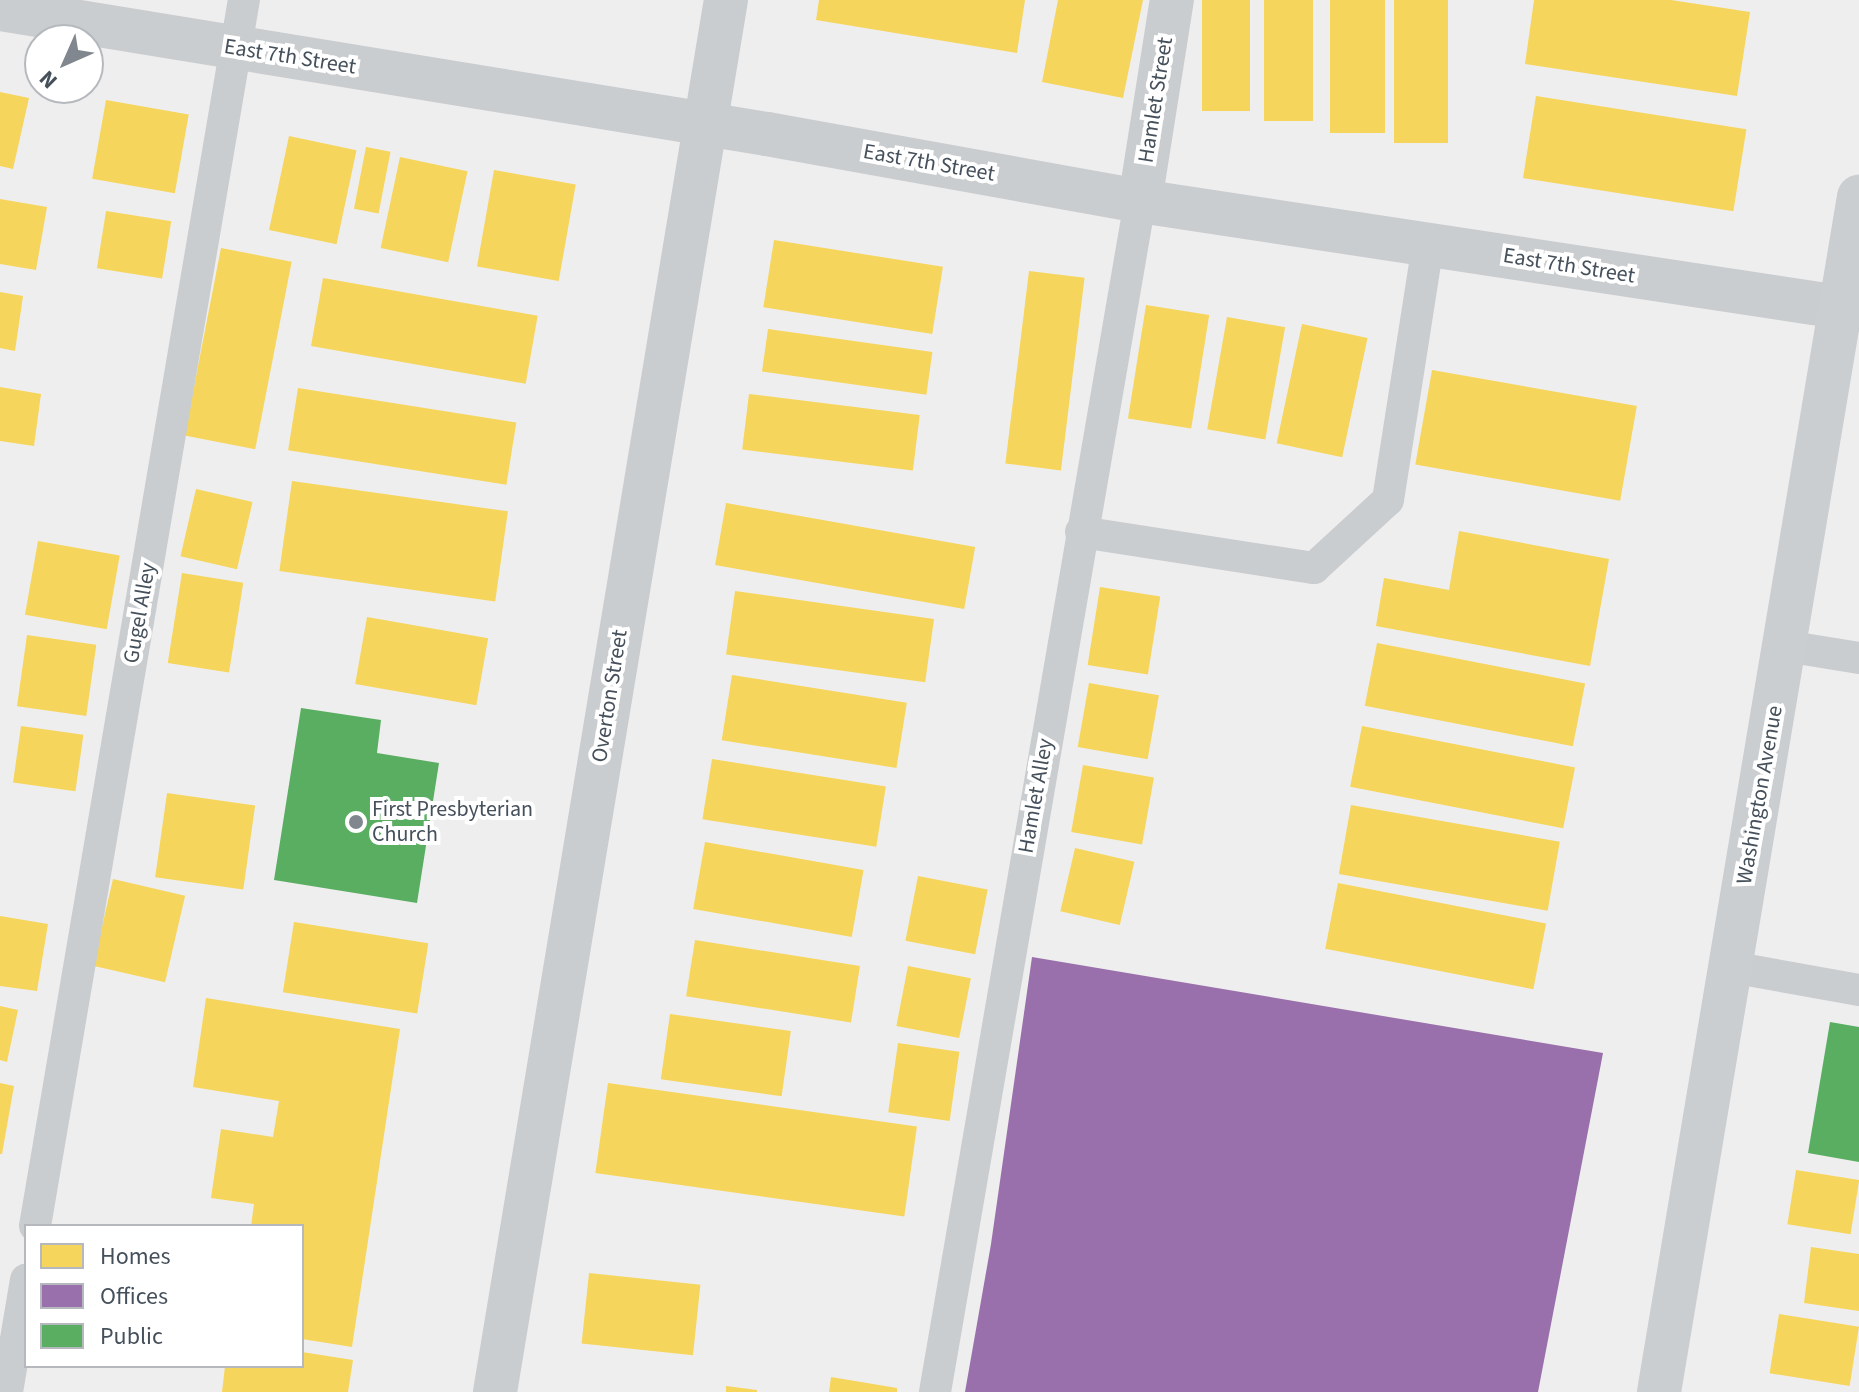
<!DOCTYPE html>
<html>
<head>
<meta charset="utf-8">
<style>
	body { margin:0 }
	#map { position:relative; width:1859px; height:1392px; overflow:hidden; background:#efeeee; font-family:"Source Sans 3",sans-serif }
	div>[style] { position:absolute }
	[style*='--x'] { left:calc(var(--x)*1px); top:calc(var(--y)*1px); width:calc(var(--w)*1px); rotate:calc(var(--a)*1deg) }
	.homes>* { inset:0; background:#f6d55c; transform-origin:0 0 }
	.offices>* { inset:0; background:#9970ab }
	.public>* { inset:0; background:#5aae61 }
	.lane>* { height:32px; margin:-16px; padding:0 16px; transform-origin:16px; border-radius:16px; background:#cacdcf }
	.street>* { height:44px; margin:-22px; padding:0 22px; transform-origin:22px; border-radius:22px; background:#cacdcf }
	.secondary>* { height:44px; margin:-22px; padding:0 22px; transform-origin:22px; border-radius:22px; background:#caced1 }
	.dots>* { width:22px; height:22px; translate:-50% -50%; box-sizing:border-box; border:4px solid #fff; border-radius:50% }
	span { translate:-50% -50%; white-space:nowrap; text-align:center; line-height:1.15; -webkit-text-stroke:8px #fff; paint-order:stroke }
	.street-label { font-size:22px; color:#45505b }
	.poi-label { font-size:22px; color:#45505b }
	.left { translate:0 -50%; text-align:left }
	.legend { position:absolute; left:24px; top:1224px; width:280px; height:144px; box-sizing:border-box; background:#fff; border:2px solid #b5b9bd; margin:0; padding:10px 14px; list-style:none; font-size:24px; color:#45505b }
	.legend li { display:flex; align-items:center; gap:16px; height:40px }
	.legend b { width:40px; border:2px solid #b5b9bd }
	.north { position:absolute; left:24px; top:24px; width:80px; height:80px; box-sizing:border-box; background:#fff; border:2px solid #b5b9bd; border-radius:50%; rotate:225deg; font-size:22px; font-weight:700; line-height:32px; text-align:center; color:#45505b }
	.north::after { content:''; display:block; margin:auto; width:28px; height:36px; background:#80878e; clip-path:polygon(50% 0,100% 100%,50% 72%,0 100%) }
</style>
</head>
<body>
<div id="map">
	<div class="homes">
		<div style="clip-path:polygon(819px 0,1025px 0,1017px 53px,816px 20px)"></div>
		<div style="clip-path:polygon(1058px 0,1143px 0,1123px 98px,1042px 82px)"></div>
		<div style="left:1202px;top:0;width:48px;height:111px"></div>
		<div style="left:1264px;top:0;width:49px;height:121px"></div>
		<div style="left:1330px;top:0;width:55px;height:133px"></div>
		<div style="left:1394px;top:0;width:54px;height:143px"></div>
		<div style="clip-path:polygon(1534px 0,1671px 0,1750px 12px,1737px 96px,1525px 64px)"></div>
		<div style="clip-path:polygon(0 92px,29px 98px,13px 169px,0 166px)"></div>
		<div style="left:1536px;top:96px;width:213px;height:83px;rotate:9deg"></div>
		<div style="left:106px;top:100px;width:84px;height:80px;rotate:10deg"></div>
		<div style="left:289px;top:136px;width:69px;height:96px;rotate:12deg"></div>
		<div style="left:366px;top:147px;width:25px;height:63px;rotate:11deg"></div>
		<div style="left:400px;top:157px;width:69px;height:93px;rotate:12deg"></div>
		<div style="left:494px;top:170px;width:83px;height:98px;rotate:10deg"></div>
		<div style="clip-path:polygon(0 199px,47px 207px,36px 270px,0 264px)"></div>
		<div style="left:106px;top:211px;width:66px;height:58px;rotate:9deg"></div>
		<div style="left:774px;top:240px;width:171px;height:68px;rotate:9deg"></div>
		<div style="left:221px;top:248px;width:72px;height:191px;rotate:11deg"></div>
		<div style="left:1029px;top:271px;width:56px;height:194px;rotate:7deg"></div>
		<div style="left:323px;top:278px;width:218px;height:69px;rotate:10deg"></div>
		<div style="clip-path:polygon(0 292px,23px 296px,15px 351px,0 348px)"></div>
		<div style="left:1146px;top:305px;width:64px;height:115px;rotate:9deg"></div>
		<div style="left:1227px;top:317px;width:59px;height:114px;rotate:10deg"></div>
		<div style="left:1302px;top:324px;width:67px;height:122px;rotate:12deg"></div>
		<div style="left:768px;top:329px;width:166px;height:43px;rotate:8deg"></div>
		<div style="left:1432px;top:370px;width:208px;height:96px;rotate:10deg"></div>
		<div style="clip-path:polygon(0 387px,41px 394px,34px 446px,0 441px)"></div>
		<div style="left:298px;top:388px;width:221px;height:63px;rotate:9deg"></div>
		<div style="left:749px;top:394px;width:172px;height:56px;rotate:7deg"></div>
		<div style="left:292px;top:481px;width:218px;height:91px;rotate:8deg"></div>
		<div style="left:196px;top:489px;width:58px;height:69px;rotate:13deg"></div>
		<div style="left:726px;top:503px;width:253px;height:63px;rotate:10deg"></div>
		<div style="clip-path:polygon(1459px 531px,1609px 559px,1590px 666px,1376px 626px,1384px 578px,1449px 590px)"></div>
		<div style="left:38px;top:541px;width:83px;height:75px;rotate:10deg"></div>
		<div style="left:182px;top:573px;width:62px;height:91px;rotate:9deg"></div>
		<div style="left:1100px;top:587px;width:61px;height:79px;rotate:9deg"></div>
		<div style="left:735px;top:591px;width:201px;height:64px;rotate:8deg"></div>
		<div style="left:367px;top:617px;width:123px;height:68px;rotate:10deg"></div>
		<div style="left:27px;top:635px;width:70px;height:72px;rotate:8deg"></div>
		<div style="left:1377px;top:643px;width:212px;height:64px;rotate:11deg"></div>
		<div style="left:732px;top:675px;width:177px;height:66px;rotate:9deg"></div>
		<div style="left:1089px;top:683px;width:71px;height:65px;rotate:10deg"></div>
		<div style="left:21px;top:726px;width:63px;height:57px;rotate:8deg"></div>
		<div style="left:1362px;top:726px;width:217px;height:62px;rotate:11deg"></div>
		<div style="left:712px;top:759px;width:176px;height:61px;rotate:9deg"></div>
		<div style="left:1083px;top:765px;width:72px;height:68px;rotate:10deg"></div>
		<div style="left:167px;top:793px;width:89px;height:85px;rotate:8deg"></div>
		<div style="left:1351px;top:805px;width:212px;height:70px;rotate:10deg"></div>
		<div style="left:705px;top:842px;width:161px;height:68px;rotate:10deg"></div>
		<div style="left:1075px;top:848px;width:61px;height:65px;rotate:13deg"></div>
		<div style="left:918px;top:876px;width:71px;height:66px;rotate:11deg"></div>
		<div style="left:113px;top:879px;width:74px;height:89px;rotate:13deg"></div>
		<div style="left:1338px;top:883px;width:212px;height:67px;rotate:11deg"></div>
		<div style="clip-path:polygon(0 916px,48px 924px,37px 991px,0 986px)"></div>
		<div style="left:294px;top:922px;width:136px;height:71px;rotate:9deg"></div>
		<div style="left:695px;top:940px;width:167px;height:57px;rotate:9deg"></div>
		<div style="left:908px;top:966px;width:64px;height:61px;rotate:11deg"></div>
		<div style="clip-path:polygon(206px 998px,400px 1029px,352px 1347px,302px 1339px,302px 1226px,251px 1226px,254px 1204px,211px 1198px,221px 1129px,273px 1137px,279px 1101px,193px 1087px)"></div>
		<div style="clip-path:polygon(0 1006px,18px 1010px,7px 1062px,0 1060px)"></div>
		<div style="left:670px;top:1014px;width:122px;height:66px;rotate:8deg"></div>
		<div style="left:898px;top:1043px;width:62px;height:70px;rotate:8deg"></div>
		<div style="clip-path:polygon(0 1083px,14px 1086px,2px 1154px,0 1154px)"></div>
		<div style="left:608px;top:1083px;width:312px;height:91px;rotate:8deg"></div>
		<div style="left:1796px;top:1170px;width:64px;height:55px;rotate:9deg"></div>
		<div style="clip-path:polygon(1811px 1247px,1859px 1254px,1859px 1311px,1804px 1303px)"></div>
		<div style="left:589px;top:1273px;width:112px;height:71px;rotate:6deg"></div>
		<div style="left:1779px;top:1314px;width:81px;height:60px;rotate:9deg"></div>
		<div style="clip-path:polygon(302px 1352px,353px 1360px,348px 1392px,222px 1392px,225px 1366px,302px 1366px)"></div>
		<div style="clip-path:polygon(831px 1377px,897px 1388px,897px 1392px,829px 1392px)"></div>
		<div style="clip-path:polygon(726px 1386px,757px 1390px,757px 1392px,726px 1392px)"></div>
	</div>
	<div class="offices">
		<div style="clip-path:polygon(1032px 957px,1603px 1053px,1538px 1392px,965px 1392px,991px 1244px)"></div>
	</div>
	<div class="public">
		<div style="clip-path:polygon(301px 708px,381px 720px,377px 753px,439px 763px,417px 903px,274px 880px)"></div>
		<div style="clip-path:polygon(1830px 1022px,1859px 1027px,1859px 1162px,1808px 1153px)"></div>
	</div>
	<div class="lane">
		<div style="--x:1081;--y:532;--w:236;--a:8.8"></div>
		<div style="--x:1314;--y:568;--w:100;--a:-42.6"></div>
		<div style="--x:1388;--y:500;--w:259;--a:-81.1"></div>
		<div style="--x:1785;--y:646;--w:75;--a:9.2"></div>
		<div style="--x:1731;--y:967;--w:130;--a:10.2"></div>
		<div style="--x:35;--y:1226;--w:1244;--a:-80.33"></div>
		<div style="--x:7;--y:1392;--w:114;--a:-80.4"></div>
		<div style="--x:935;--y:1392;--w:1209;--a:-80.23"></div>
	</div>
	<div class="street">
		<div style="--x:0;--y:9;--w:777;--a:9.26"></div>
		<div style="--x:767;--y:134;--w:379;--a:10.2"></div>
		<div style="--x:1140;--y:201;--w:727;--a:8.62"></div>
		<div style="--x:1140;--y:201;--w:204;--a:-81"></div>
		<div style="--x:495;--y:1392;--w:1411;--a:-80.58"></div>
	</div>
	<div class="secondary">
		<div style="--x:1659;--y:1392;--w:1212;--a:-80.5"></div>
	</div>
	<div class="dots">
		<div style="left:356px;top:822px;background:#80878e"></div>
	</div>
	<div class="street-label">
		<span style="left:290px;top:57px;rotate:9deg">East 7th Street</span>
		<span style="left:1156px;top:100px;rotate:-81deg">Hamlet Street</span>
		<span style="left:929px;top:163px;rotate:10deg">East 7th Street</span>
		<span style="left:1569px;top:266px;rotate:9deg">East 7th Street</span>
		<span style="left:140px;top:613px;rotate:-80deg">Gugel Alley</span>
		<span style="left:610px;top:696px;rotate:-81deg">Overton Street</span>
		<span style="left:1760px;top:795px;rotate:-80deg">Washington Avenue</span>
		<span style="left:1036px;top:796px;rotate:-80deg">Hamlet Alley</span>
	</div>
	<div class="poi-label">
		<span class="left" style="left:372px;top:822px">First Presbyterian<br>Church</span>
	</div>
	<ul class="legend">
	<li><b style="height:22px;background:#f6d55c"></b>Homes</li>
	<li><b style="height:22px;background:#9970ab"></b>Offices</li>
	<li><b style="height:22px;background:#5aae61"></b>Public</li>
	</ul>
	<div class="north">N</div>
</div>
</body>
</html>
